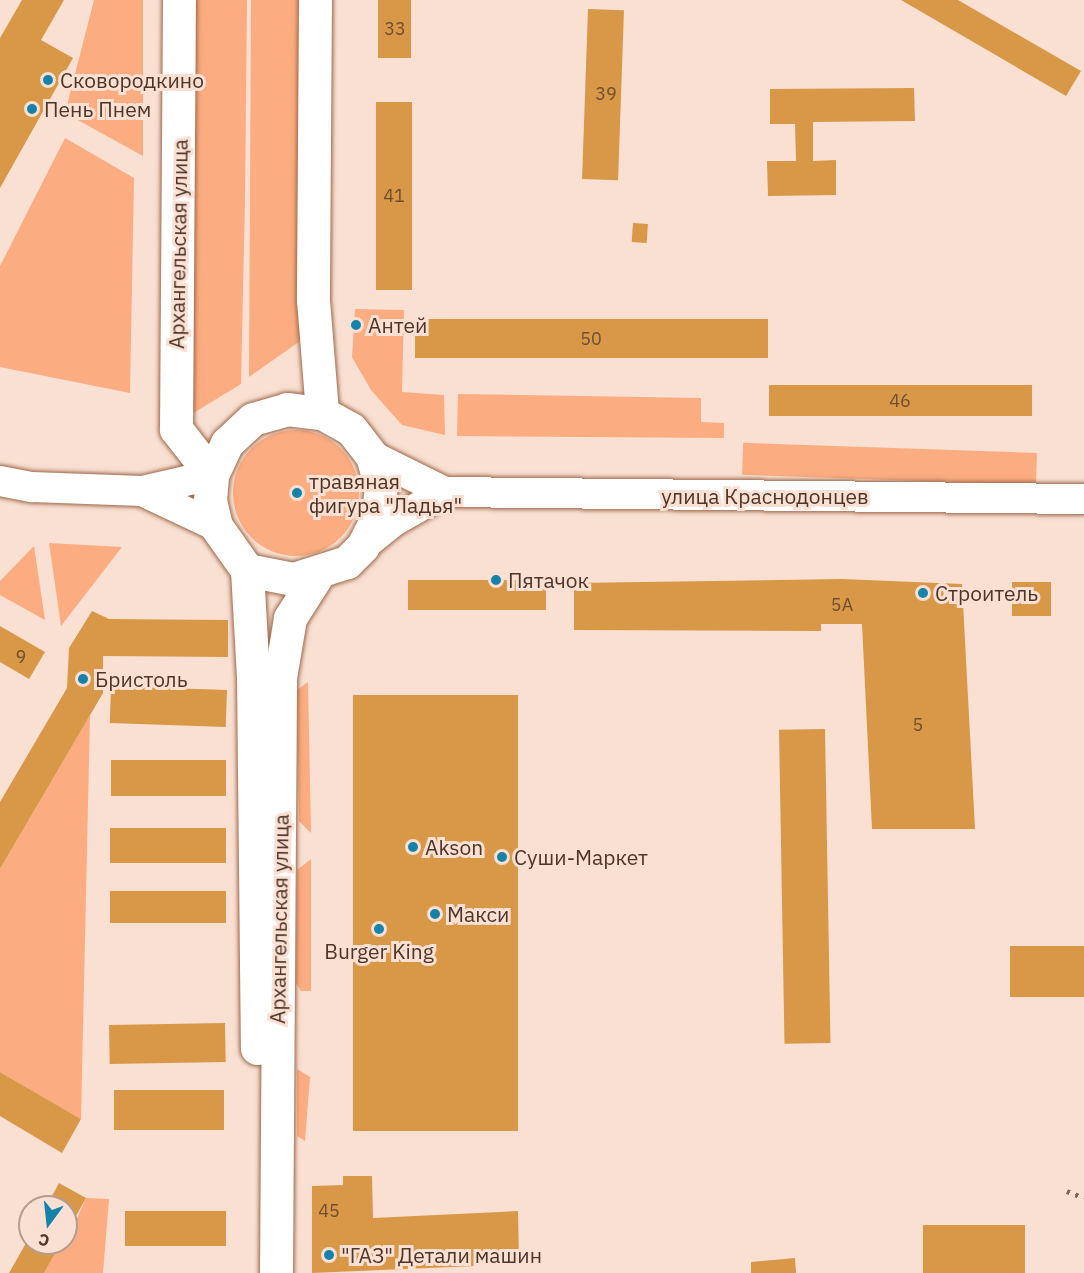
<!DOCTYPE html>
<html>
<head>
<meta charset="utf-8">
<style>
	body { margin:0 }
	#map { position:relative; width:1084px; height:1273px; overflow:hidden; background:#f9e0d3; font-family:"IBM Plex Sans",sans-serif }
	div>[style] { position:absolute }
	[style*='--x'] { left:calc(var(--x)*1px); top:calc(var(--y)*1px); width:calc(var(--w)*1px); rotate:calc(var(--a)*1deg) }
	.green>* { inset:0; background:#fbac80; transform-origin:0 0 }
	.round { border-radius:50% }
	.building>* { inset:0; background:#d89847; transform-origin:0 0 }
	.roads { filter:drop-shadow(0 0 2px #9e6748) drop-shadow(0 0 2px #9e6748) }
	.secondary>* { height:30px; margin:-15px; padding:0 15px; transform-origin:15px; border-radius:15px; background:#fff }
	.primary>* { height:33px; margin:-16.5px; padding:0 16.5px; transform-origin:16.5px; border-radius:16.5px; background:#fff }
	.rail>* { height:4.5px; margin-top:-2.25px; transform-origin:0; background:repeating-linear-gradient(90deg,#81685b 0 3px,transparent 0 9px) }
	.dots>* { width:16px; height:16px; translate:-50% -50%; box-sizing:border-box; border:3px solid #f9e0d3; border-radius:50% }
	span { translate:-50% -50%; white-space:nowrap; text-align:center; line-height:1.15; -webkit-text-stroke:6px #f9e0d3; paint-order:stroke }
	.number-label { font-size:18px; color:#704e2f }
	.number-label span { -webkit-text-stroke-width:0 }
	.poi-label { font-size:21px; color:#4d3527 }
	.left { translate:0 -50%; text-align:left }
	.street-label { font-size:21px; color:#4d3527 }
	.north { position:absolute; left:18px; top:1195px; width:60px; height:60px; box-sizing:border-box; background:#f9e0d3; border:2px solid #b49c8e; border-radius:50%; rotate:195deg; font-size:16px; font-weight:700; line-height:24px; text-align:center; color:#4d3527 }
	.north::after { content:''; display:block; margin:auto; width:21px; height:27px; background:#1682aa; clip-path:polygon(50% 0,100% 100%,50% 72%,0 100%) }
</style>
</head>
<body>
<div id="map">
	<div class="green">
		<div style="clip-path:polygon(94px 0,143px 0,143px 156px,65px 113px)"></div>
		<div style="clip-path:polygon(193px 0,247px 0,245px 199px,241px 384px,187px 417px)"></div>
		<div style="clip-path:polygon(251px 0,302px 0,303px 339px,249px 377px)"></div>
		<div style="clip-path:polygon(65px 138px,134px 178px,130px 393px,0 367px,0 266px)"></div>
		<div style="clip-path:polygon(355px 309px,404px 310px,402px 392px,444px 395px,445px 435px,402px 425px,371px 390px,352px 357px)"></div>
		<div style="clip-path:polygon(458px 394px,701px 398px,701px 422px,724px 423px,724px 438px,457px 436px)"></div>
		<div class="round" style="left:233px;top:430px;width:126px;height:126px"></div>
		<div style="left:1037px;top:453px;width:32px;height:294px;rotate:92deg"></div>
		<div style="clip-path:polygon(49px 543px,122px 547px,61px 626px)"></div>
		<div style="clip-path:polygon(34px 546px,45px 620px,0 595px,0 581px)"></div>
		<div style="clip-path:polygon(308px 682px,311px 833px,299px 821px,297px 690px)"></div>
		<div style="clip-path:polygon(90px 715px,81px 1119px,0 1072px,0 869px)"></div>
		<div style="clip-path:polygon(311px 859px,311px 991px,301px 991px,296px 983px,297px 870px)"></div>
		<div style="clip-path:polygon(297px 1069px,310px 1077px,305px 1141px,297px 1136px)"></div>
		<div style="clip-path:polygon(86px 1198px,109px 1199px,103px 1273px,44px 1273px,61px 1243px,66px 1243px)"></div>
	</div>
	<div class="building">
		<div style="clip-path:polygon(22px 0,64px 0,41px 40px,73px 58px,0 188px,0 38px)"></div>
		<div style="left:378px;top:0;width:33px;height:58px"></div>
		<div style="clip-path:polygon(901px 0,958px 0,1081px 71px,1066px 96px)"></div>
		<div style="left:588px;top:9px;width:36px;height:170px;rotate:2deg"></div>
		<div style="clip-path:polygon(914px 88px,915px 121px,813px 122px,813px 161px,836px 160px,836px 195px,768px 196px,767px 161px,796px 161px,795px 124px,770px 124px,770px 89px)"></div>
		<div style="left:412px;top:102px;width:188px;height:36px;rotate:90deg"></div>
		<div style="left:633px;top:223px;width:15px;height:19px;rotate:4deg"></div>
		<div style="left:415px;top:319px;width:353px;height:39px"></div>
		<div style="left:769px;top:385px;width:263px;height:31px"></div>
		<div style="clip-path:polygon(842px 579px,962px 584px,975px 829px,872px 829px,862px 624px,821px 624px,821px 631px,574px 630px,574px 583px)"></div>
		<div style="left:408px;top:580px;width:138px;height:30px"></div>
		<div style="left:1012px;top:582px;width:39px;height:34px"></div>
		<div style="clip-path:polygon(92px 611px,109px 619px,228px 620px,228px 657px,103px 656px,103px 693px,0 869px,0 802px,67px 688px,69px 648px)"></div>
		<div style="clip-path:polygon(0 626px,45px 652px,29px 679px,0 662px)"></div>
		<div style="left:227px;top:690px;width:37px;height:116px;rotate:92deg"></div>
		<div style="left:353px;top:695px;width:165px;height:436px"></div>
		<div style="left:825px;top:729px;width:314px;height:46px;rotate:89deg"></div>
		<div style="left:111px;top:760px;width:115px;height:36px"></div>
		<div style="left:110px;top:828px;width:116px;height:35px"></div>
		<div style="left:110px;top:891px;width:116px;height:32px"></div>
		<div style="left:1010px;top:946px;width:74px;height:51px"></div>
		<div style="left:225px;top:1023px;width:39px;height:116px;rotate:89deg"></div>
		<div style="clip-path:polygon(0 1072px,81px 1119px,62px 1153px,0 1116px)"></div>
		<div style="left:224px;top:1090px;width:40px;height:110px;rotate:90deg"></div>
		<div style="clip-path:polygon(343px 1176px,372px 1176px,373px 1218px,518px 1211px,519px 1264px,312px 1273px,312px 1186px,343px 1185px)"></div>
		<div style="clip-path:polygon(59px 1183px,86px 1198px,66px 1234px,66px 1207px,46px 1207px)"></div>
		<div style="left:125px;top:1211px;width:101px;height:35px"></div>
		<div style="left:1025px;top:1225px;width:48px;height:102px;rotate:90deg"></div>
		<div style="clip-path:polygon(26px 1243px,61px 1243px,44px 1273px,9px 1273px)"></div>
		<div style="clip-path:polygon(795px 1258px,796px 1273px,751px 1273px,751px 1262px)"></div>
	</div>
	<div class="roads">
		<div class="secondary">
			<div style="--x:372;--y:456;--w:81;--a:26.3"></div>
			<div style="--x:445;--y:492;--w:639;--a:0.63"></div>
			<div style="--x:0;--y:481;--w:33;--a:11"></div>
			<div style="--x:32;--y:487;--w:110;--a:2.1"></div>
			<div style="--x:142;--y:491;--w:72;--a:-12.9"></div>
			<div style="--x:142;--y:491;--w:82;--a:25.3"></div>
			<div style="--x:363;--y:546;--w:40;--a:-39"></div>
			<div style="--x:394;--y:521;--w:59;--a:-29.6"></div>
		</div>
		<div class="primary">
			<div style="--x:179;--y:0;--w:429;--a:90.4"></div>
			<div style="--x:176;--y:429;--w:58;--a:52"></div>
			<div style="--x:315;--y:0;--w:300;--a:90.4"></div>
			<div style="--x:313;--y:300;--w:113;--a:85.4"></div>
			<div style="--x:287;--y:409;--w:35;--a:7"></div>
			<div style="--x:322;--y:413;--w:33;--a:29"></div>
			<div style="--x:351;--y:429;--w:34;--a:52"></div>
			<div style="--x:372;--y:456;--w:32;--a:74"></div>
			<div style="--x:381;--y:487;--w:31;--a:97"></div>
			<div style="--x:377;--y:518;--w:31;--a:117"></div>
			<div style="--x:363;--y:546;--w:23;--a:135"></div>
			<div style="--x:347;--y:562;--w:57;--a:162.5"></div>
			<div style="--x:293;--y:579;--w:47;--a:-168.9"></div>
			<div style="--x:247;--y:570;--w:54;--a:-125.2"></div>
			<div style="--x:216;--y:526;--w:27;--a:-103"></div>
			<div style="--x:210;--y:500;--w:25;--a:-85"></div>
			<div style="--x:212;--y:475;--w:35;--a:-65"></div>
			<div style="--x:227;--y:443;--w:35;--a:-43"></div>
			<div style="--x:253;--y:419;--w:35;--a:-16"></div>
			<div style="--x:247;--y:570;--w:106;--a:86.8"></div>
			<div style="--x:253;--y:676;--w:372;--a:89.4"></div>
			<div style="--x:276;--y:1273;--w:595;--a:-89.61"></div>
			<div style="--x:280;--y:678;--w:61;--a:-80.5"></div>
			<div style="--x:290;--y:618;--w:52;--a:-57.5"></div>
		</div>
	</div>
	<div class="rail">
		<div style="--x:1067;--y:1191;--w:18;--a:22"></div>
	</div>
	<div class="dots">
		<div style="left:48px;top:80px;background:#1682aa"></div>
		<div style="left:32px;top:109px;background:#1682aa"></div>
		<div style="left:356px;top:325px;background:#1682aa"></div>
		<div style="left:297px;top:493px;background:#1682aa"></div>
		<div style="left:496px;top:580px;background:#1682aa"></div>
		<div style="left:923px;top:593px;background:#1682aa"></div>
		<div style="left:83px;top:679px;background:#1682aa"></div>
		<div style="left:413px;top:847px;background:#1682aa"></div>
		<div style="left:502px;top:857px;background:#1682aa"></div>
		<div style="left:435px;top:914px;background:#1682aa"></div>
		<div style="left:379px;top:929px;background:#1682aa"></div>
		<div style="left:329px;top:1255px;background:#1682aa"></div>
	</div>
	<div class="number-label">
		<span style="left:395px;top:29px">33</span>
		<span style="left:606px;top:94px">39</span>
		<span style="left:394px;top:196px">41</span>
		<span style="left:591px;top:339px">50</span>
		<span style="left:900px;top:401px">46</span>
		<span style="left:842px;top:605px">5А</span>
		<span style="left:21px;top:657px">9</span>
		<span style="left:918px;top:725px">5</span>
		<span style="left:329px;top:1211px">45</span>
	</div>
	<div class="poi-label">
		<span class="left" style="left:60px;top:80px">Сковородкино</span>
		<span class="left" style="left:44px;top:109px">Пень Пнем</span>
		<span class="left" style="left:368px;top:325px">Антей</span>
		<span class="left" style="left:309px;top:493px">травяная<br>фигура "Ладья"</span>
		<span class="left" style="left:508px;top:580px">Пятачок</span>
		<span class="left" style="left:935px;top:593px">Строитель</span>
		<span class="left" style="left:95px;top:679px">Бристоль</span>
		<span class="left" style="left:425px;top:847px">Akson</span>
		<span class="left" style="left:514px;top:857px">Суши-Маркет</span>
		<span class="left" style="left:447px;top:914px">Макси</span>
		<span style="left:379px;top:951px">Burger King</span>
		<span class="left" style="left:341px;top:1255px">"ГАЗ" Детали машин</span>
	</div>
	<div class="street-label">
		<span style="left:178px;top:244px;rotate:-89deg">Архангельская улица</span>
		<span style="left:765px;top:496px">улица Краснодонцев</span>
		<span style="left:279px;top:919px;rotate:-89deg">Архангельская улица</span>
	</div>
	<div class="north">С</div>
</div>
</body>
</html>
